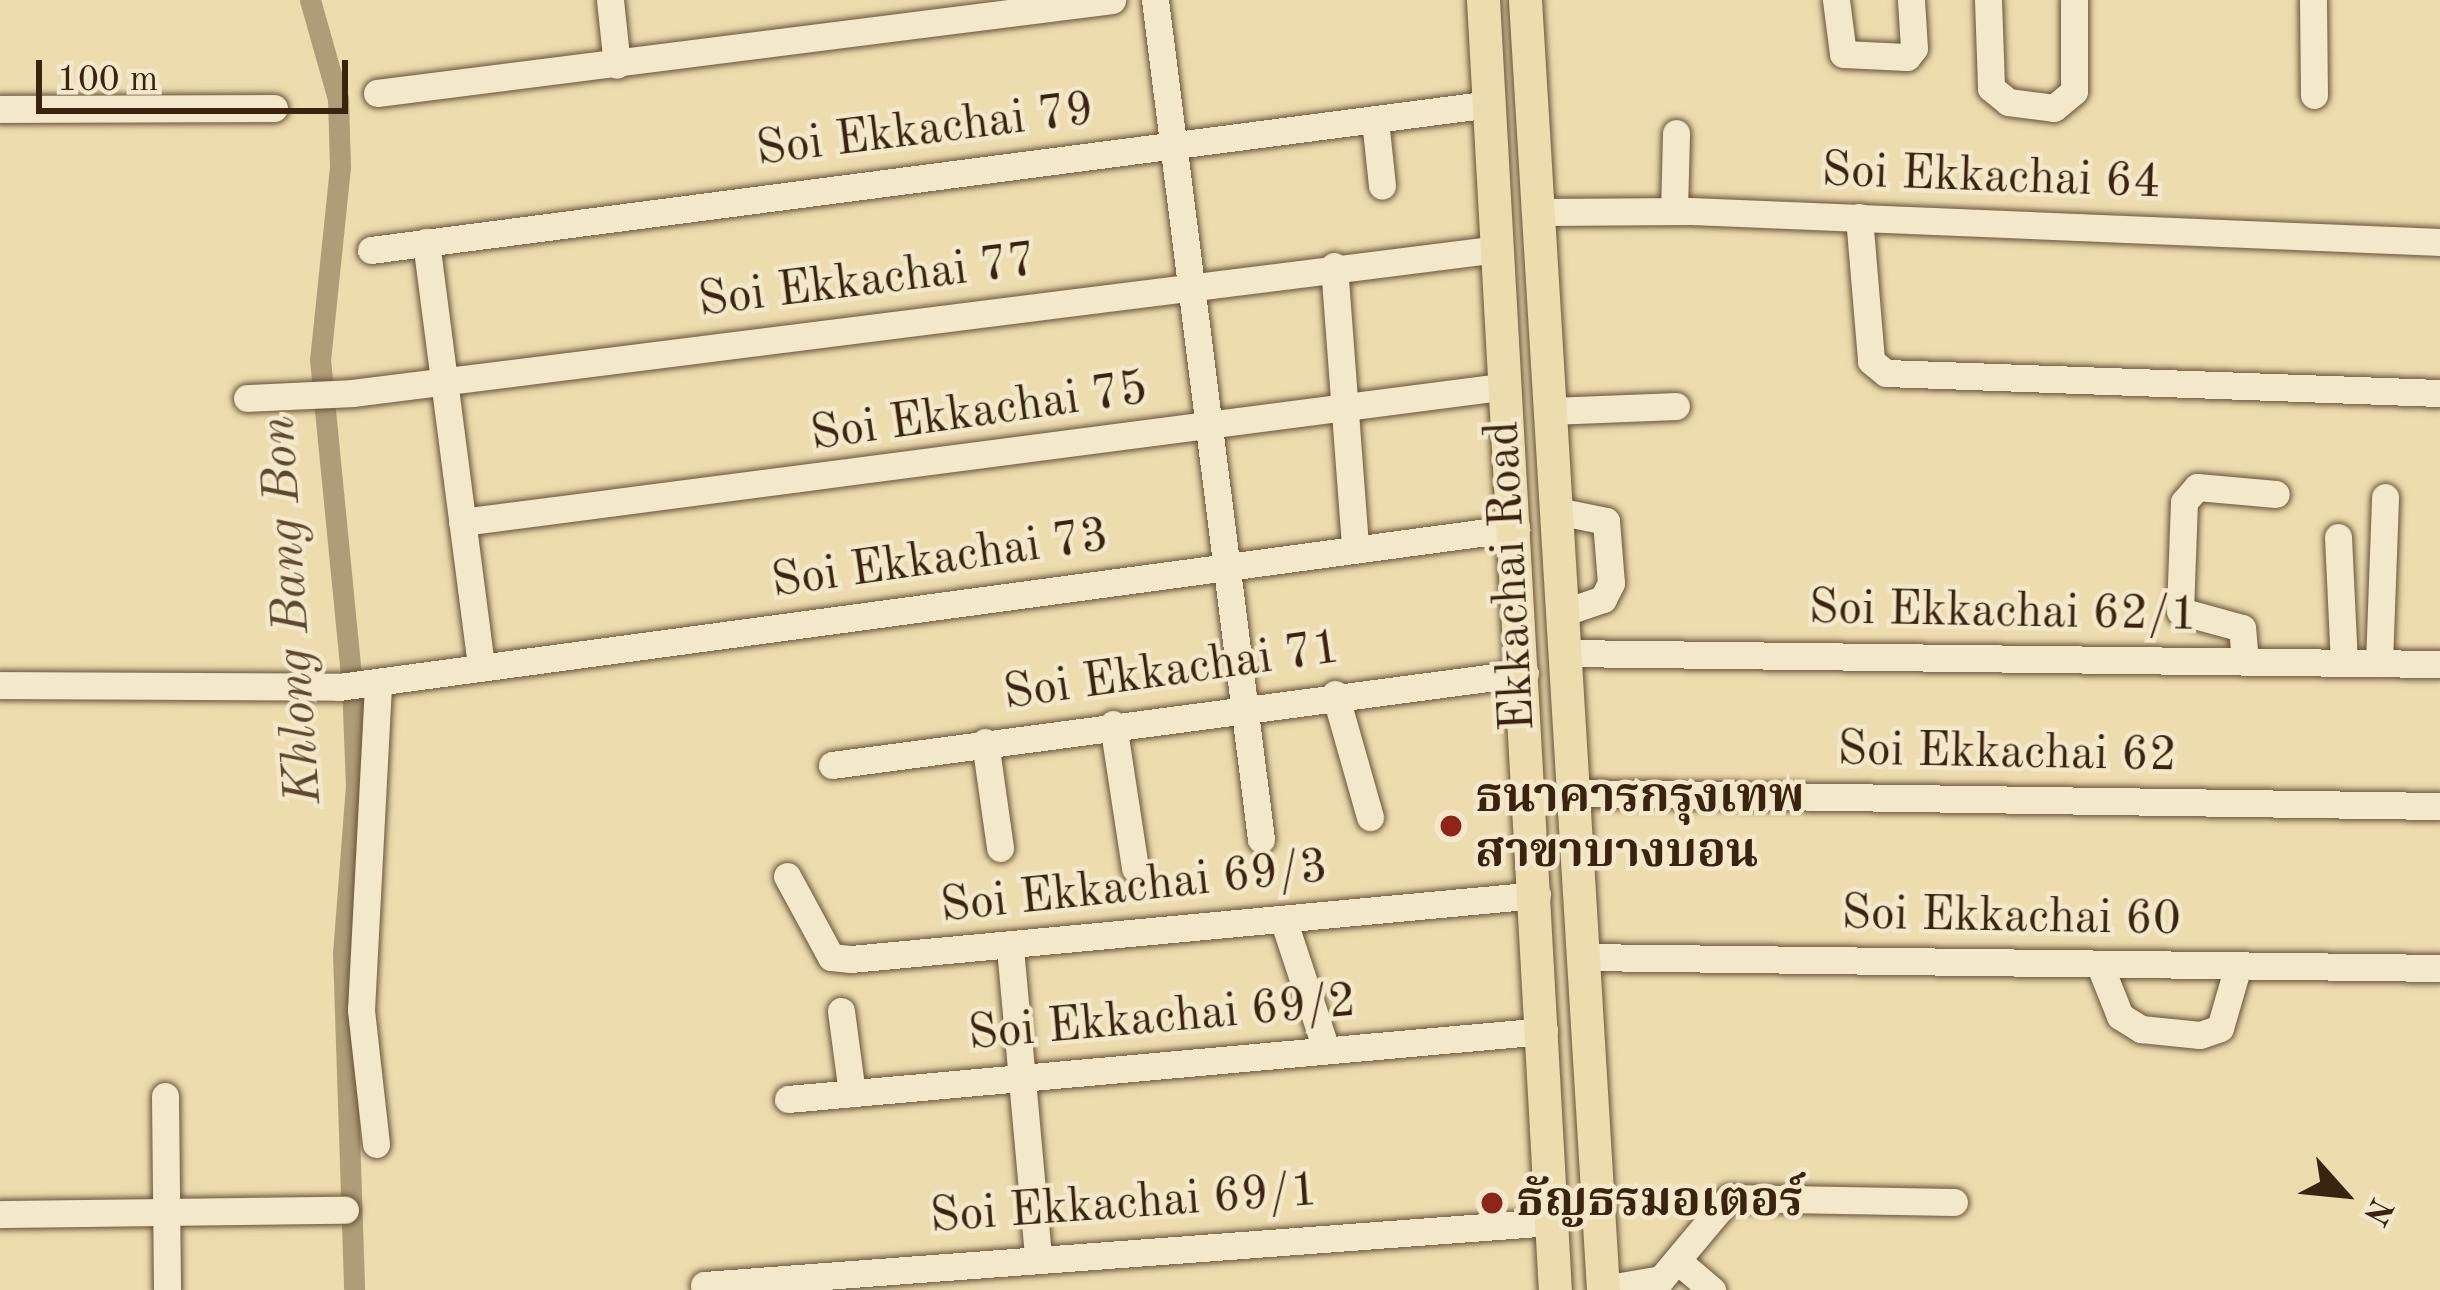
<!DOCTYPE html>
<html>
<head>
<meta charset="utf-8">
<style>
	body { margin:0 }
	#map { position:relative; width:2440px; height:1290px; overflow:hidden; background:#ecdcae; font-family:"Old Standard TT","Noto Serif Thai",serif }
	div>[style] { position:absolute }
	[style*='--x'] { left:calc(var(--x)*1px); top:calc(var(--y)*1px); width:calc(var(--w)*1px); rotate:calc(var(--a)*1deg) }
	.canal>* { height:21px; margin:-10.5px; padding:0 10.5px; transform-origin:10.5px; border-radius:10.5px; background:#af9d78 }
	.roads { filter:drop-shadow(0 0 3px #665237) drop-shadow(0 0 3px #665237) }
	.minor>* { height:27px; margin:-13.5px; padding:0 13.5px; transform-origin:13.5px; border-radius:13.5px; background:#f3e8ca }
	.major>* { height:33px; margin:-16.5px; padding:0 16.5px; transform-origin:16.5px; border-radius:16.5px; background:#ecdcae }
	.dots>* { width:33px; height:33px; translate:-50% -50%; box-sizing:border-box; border:6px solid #f3e8ca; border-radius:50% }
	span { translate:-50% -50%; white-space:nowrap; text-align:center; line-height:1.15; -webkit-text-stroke:9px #f3e8ca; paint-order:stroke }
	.street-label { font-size:48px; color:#3a240f }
	.poi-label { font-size:48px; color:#3a240f; font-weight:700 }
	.left { translate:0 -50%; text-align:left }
	.water-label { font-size:51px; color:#5d482e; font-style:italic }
	.north { position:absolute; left:2284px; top:1134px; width:120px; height:120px; -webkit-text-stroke:9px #f3e8ca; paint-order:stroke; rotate:117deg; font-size:33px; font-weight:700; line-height:48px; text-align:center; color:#3a240f }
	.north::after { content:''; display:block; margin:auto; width:42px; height:54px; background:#3a240f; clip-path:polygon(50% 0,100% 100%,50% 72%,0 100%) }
	.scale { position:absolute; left:36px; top:60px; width:312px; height:54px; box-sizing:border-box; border:6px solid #3a240f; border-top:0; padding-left:15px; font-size:36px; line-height:42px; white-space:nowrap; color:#3a240f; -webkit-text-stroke:9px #f3e8ca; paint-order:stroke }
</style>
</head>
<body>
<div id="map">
	<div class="canal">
		<div style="--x:310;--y:0;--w:103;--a:74.2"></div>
		<div style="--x:338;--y:99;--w:68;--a:88.3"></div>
		<div style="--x:340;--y:167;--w:193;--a:95.9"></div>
		<div style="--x:320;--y:359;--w:326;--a:84.4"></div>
		<div style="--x:352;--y:683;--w:102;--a:87.8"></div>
		<div style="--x:356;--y:785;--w:169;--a:94.4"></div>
		<div style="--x:343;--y:953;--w:337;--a:88.1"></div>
	</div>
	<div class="roads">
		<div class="minor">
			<div style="--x:610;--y:0;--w:65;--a:83.9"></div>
			<div style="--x:1155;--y:0;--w:846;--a:82.8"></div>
			<div style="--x:1836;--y:0;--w:54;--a:82.6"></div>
			<div style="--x:1843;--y:54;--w:64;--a:2.7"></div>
			<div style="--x:1907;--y:57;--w:11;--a:-52"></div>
			<div style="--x:1914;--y:48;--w:48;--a:-93.6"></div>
			<div style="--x:1988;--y:0;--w:88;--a:88"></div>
			<div style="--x:1991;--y:88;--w:22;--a:39"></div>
			<div style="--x:2008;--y:102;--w:46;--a:7.4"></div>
			<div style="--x:2054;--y:108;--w:26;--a:-40"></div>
			<div style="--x:2074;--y:91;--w:91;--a:-90"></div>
			<div style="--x:2313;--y:0;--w:95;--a:89.4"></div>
			<div style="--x:377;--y:93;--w:741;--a:-7.21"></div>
			<div style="--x:0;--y:109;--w:274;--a:-0.2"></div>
			<div style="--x:1375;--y:120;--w:66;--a:83.9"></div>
			<div style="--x:1674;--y:211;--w:78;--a:-88.5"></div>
			<div style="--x:1539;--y:212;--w:152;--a:-0.4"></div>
			<div style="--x:1691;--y:211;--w:750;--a:2.37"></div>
			<div style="--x:1859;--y:217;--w:144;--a:85.2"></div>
			<div style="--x:1871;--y:361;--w:19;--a:39"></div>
			<div style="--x:1886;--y:373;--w:554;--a:2.07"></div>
			<div style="--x:426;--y:242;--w:429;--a:82.6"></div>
			<div style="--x:371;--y:250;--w:1128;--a:-7.43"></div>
			<div style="--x:1334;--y:266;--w:282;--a:85.7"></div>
			<div style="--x:247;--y:398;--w:105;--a:-2.7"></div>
			<div style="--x:352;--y:393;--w:1156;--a:-7.16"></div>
			<div style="--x:1551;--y:411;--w:125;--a:-2.3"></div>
			<div style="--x:1557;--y:511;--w:50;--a:11.5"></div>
			<div style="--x:1606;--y:521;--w:62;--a:85.4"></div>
			<div style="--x:1611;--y:583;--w:18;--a:117"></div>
			<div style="--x:1603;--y:599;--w:43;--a:161.1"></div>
			<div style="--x:462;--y:522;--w:1054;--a:-7.41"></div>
			<div style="--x:2338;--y:537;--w:125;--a:87.3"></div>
			<div style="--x:1564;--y:653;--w:876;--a:0.72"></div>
			<div style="--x:2245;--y:661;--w:33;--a:-95"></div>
			<div style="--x:2242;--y:628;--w:64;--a:-164.7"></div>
			<div style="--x:2180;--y:611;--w:109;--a:-87.9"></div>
			<div style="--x:2184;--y:502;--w:20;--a:-49"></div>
			<div style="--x:2197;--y:487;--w:79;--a:5.1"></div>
			<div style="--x:2379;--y:663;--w:166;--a:-87.9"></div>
			<div style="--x:0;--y:685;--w:339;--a:0.3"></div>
			<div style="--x:339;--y:687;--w:1188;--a:-7.69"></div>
			<div style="--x:1335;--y:694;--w:128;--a:74.1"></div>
			<div style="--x:1113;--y:724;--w:146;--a:81.3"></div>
			<div style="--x:985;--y:742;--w:107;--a:81.9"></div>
			<div style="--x:832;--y:765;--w:699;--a:-7.56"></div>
			<div style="--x:1572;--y:793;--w:868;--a:0.86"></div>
			<div style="--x:787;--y:876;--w:92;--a:61.5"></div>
			<div style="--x:831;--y:957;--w:20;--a:6"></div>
			<div style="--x:851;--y:959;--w:689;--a:-5.33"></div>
			<div style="--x:1283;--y:919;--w:137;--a:71.7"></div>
			<div style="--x:1010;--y:948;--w:310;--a:84.8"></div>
			<div style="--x:1581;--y:957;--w:859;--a:0.73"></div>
			<div style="--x:2100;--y:966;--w:54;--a:68.2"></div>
			<div style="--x:2120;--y:1016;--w:25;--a:32"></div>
			<div style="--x:2141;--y:1029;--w:59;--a:5.8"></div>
			<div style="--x:2200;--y:1035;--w:21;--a:-19"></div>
			<div style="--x:2220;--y:1028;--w:65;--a:-73.8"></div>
			<div style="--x:841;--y:1011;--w:83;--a:82.4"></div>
			<div style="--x:165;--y:1096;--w:194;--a:89.4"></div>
			<div style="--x:788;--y:1099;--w:759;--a:-5.14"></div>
			<div style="--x:376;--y:1144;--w:135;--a:-96.4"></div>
			<div style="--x:361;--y:1010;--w:328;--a:-87"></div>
			<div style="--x:0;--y:1214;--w:345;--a:-0.7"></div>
			<div style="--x:1678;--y:1261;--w:45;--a:40.5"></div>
			<div style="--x:704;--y:1285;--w:849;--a:-4.25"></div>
			<div style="--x:1603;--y:1289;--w:59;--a:-9.8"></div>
			<div style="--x:1661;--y:1279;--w:106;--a:-50"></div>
			<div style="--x:1729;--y:1198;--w:225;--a:1"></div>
		</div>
		<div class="major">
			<div style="--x:1483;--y:0;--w:1292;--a:86.81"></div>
			<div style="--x:1525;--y:0;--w:1292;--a:86.54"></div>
		</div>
	</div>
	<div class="dots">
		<div style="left:1451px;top:826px;background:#8f2418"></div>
		<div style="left:1492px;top:1203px;background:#8f2418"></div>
	</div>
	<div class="street-label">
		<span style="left:925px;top:131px;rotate:-7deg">Soi Ekkachai 79</span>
		<span style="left:1991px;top:178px;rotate:2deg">Soi Ekkachai 64</span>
		<span style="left:867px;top:282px;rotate:-7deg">Soi Ekkachai 77</span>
		<span style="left:979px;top:413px;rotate:-8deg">Soi Ekkachai 75</span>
		<span style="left:940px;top:560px;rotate:-8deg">Soi Ekkachai 73</span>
		<span style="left:1512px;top:576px;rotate:-93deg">Ekkachai Road</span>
		<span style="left:2003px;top:613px;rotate:1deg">Soi Ekkachai 62/1</span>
		<span style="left:1172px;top:672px;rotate:-8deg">Soi Ekkachai 71</span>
		<span style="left:2007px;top:754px;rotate:1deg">Soi Ekkachai 62</span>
		<span style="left:1134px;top:888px;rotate:-6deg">Soi Ekkachai 69/3</span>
		<span style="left:2011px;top:918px;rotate:1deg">Soi Ekkachai 60</span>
		<span style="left:1162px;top:1019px;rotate:-5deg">Soi Ekkachai 69/2</span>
		<span style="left:1124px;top:1205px;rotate:-4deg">Soi Ekkachai 69/1</span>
	</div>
	<div class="poi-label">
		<span class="left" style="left:1475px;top:826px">ธนาคารกรุงเทพ<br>สาขาบางบอน</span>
		<span class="left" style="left:1516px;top:1203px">ธัญธรมอเตอร์</span>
	</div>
	<div class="water-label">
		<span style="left:293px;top:610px;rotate:-94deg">Khlong Bang Bon</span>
	</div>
	<div class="north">N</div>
	<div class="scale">100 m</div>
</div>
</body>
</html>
